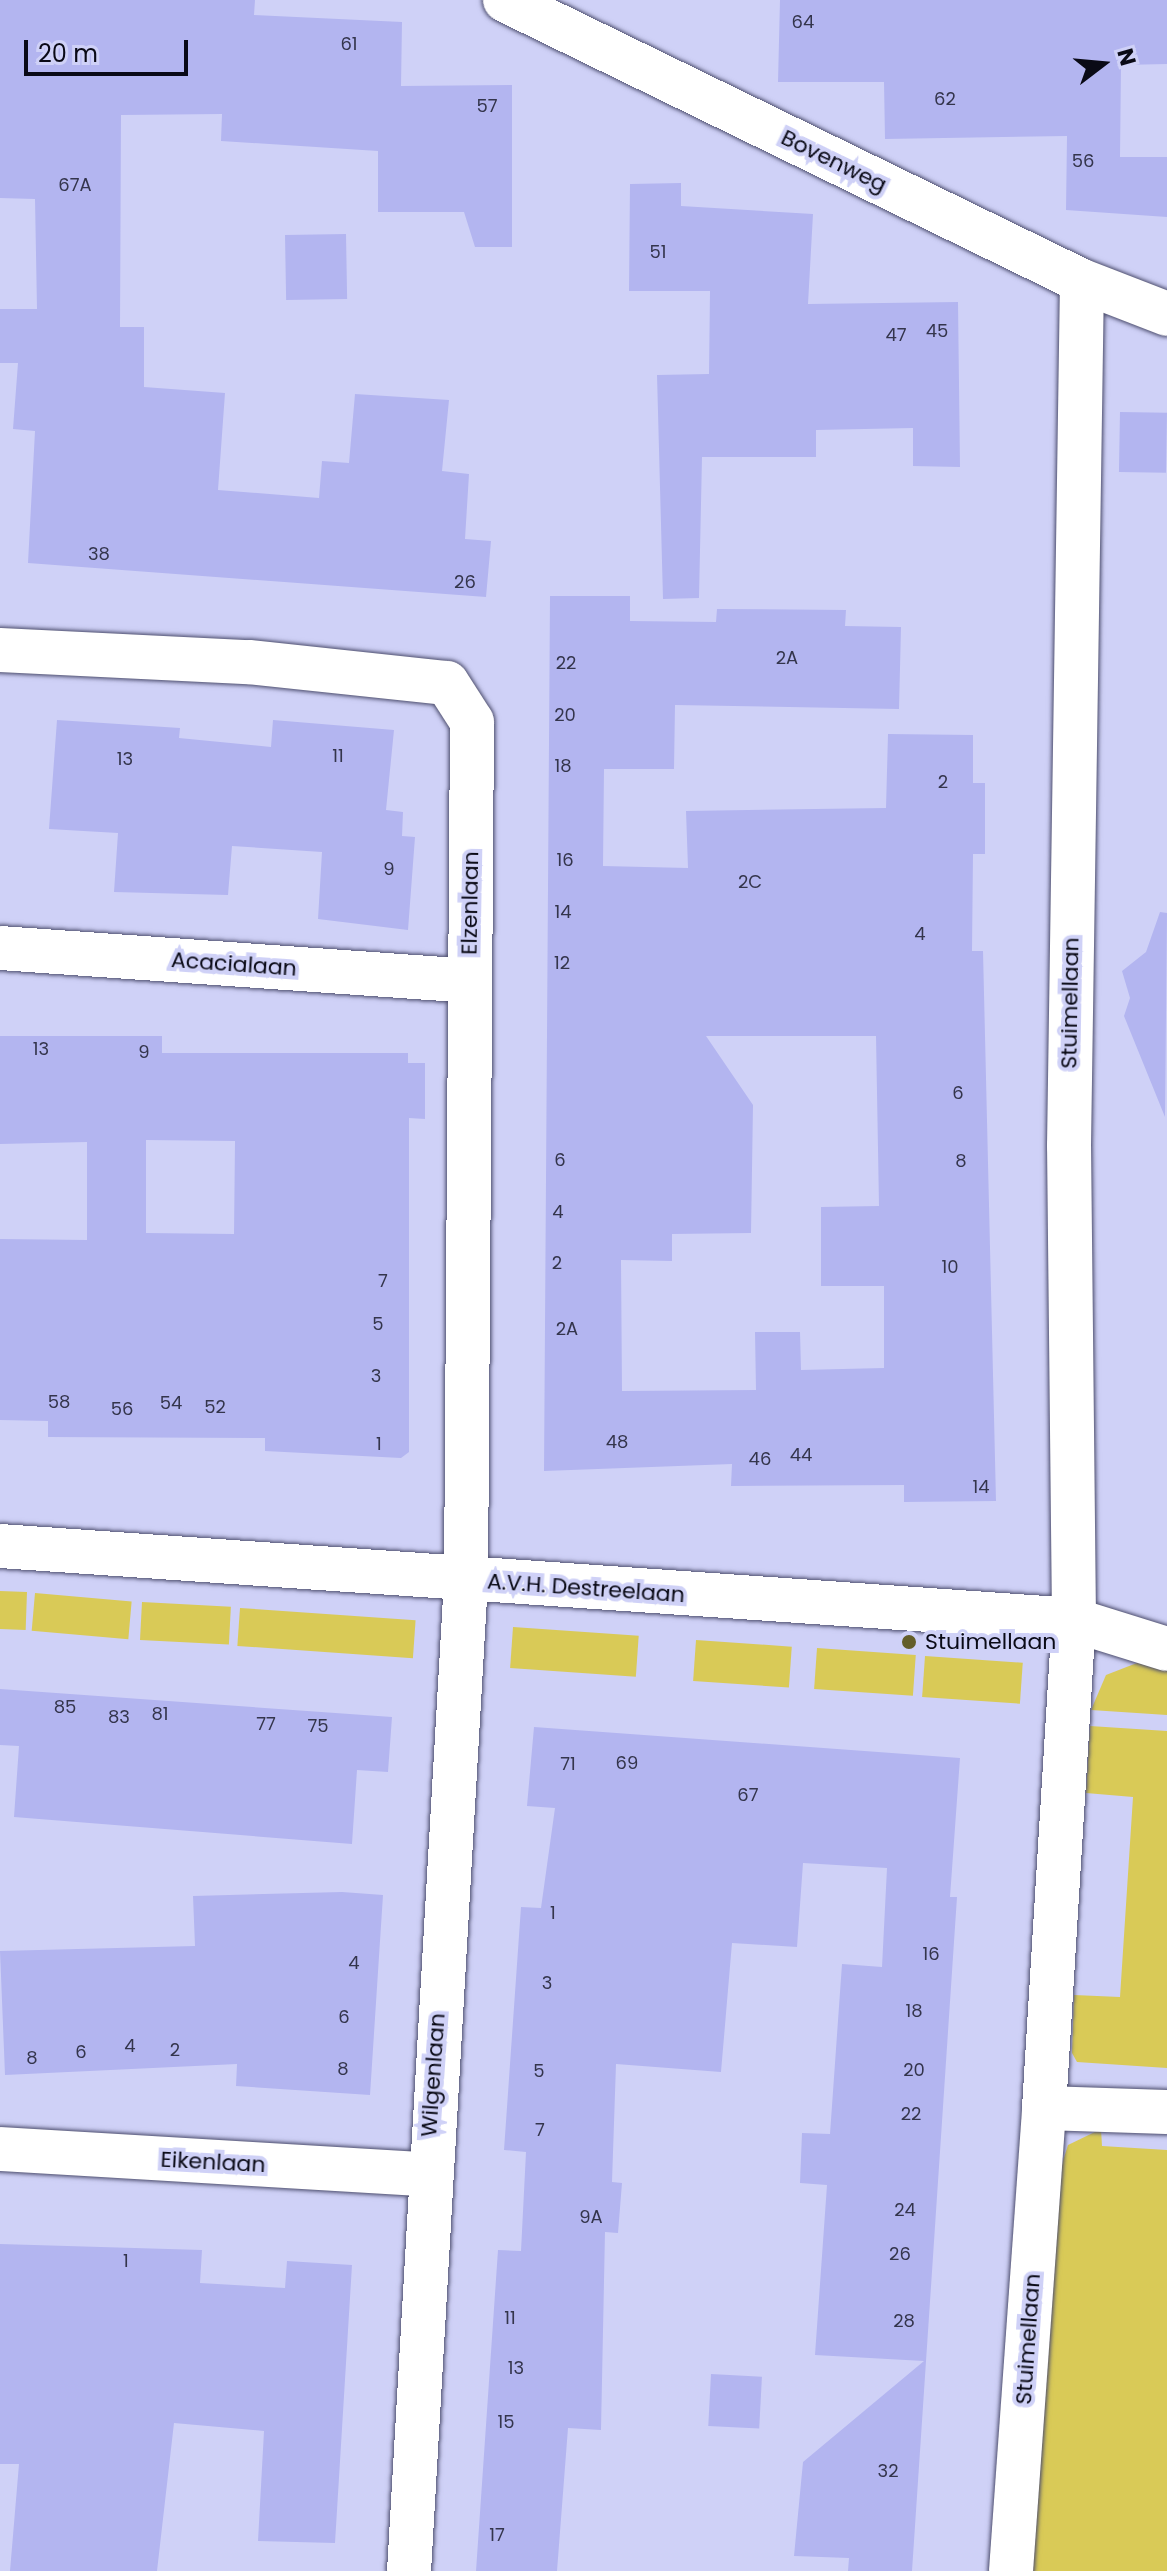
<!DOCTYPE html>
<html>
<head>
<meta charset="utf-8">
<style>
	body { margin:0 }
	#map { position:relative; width:1167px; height:2571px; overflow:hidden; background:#cfd1f7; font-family:Poppins,sans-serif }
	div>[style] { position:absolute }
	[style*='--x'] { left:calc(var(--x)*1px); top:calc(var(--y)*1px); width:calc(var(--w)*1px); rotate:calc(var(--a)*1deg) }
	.green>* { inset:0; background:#d9ca57; transform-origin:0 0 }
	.building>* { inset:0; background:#b3b5f0; transform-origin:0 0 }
	.roads { filter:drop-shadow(0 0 2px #4d4e6e) drop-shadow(0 0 2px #4d4e6e) }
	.minor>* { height:44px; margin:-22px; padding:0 22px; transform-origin:22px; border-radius:22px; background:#fff }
	.tertiary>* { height:44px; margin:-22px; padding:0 22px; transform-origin:22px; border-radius:22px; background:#fff }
	.dots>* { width:22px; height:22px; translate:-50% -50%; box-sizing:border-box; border:4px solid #cfd1f7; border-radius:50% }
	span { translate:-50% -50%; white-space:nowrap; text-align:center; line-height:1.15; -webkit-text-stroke:8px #cfd1f7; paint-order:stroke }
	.number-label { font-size:18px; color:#34354c }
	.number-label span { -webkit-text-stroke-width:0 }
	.street-label { font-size:22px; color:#0a0a16 }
	.poi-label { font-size:22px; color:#0a0a16 }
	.left { translate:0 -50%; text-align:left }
	.north { position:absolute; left:1063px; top:24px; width:80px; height:80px; -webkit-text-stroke:6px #cfd1f7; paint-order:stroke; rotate:74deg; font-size:22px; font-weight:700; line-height:32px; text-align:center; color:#0a0a16 }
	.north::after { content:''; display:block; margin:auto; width:28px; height:36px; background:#0a0a16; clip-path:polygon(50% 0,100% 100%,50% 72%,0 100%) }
	.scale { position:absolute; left:24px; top:40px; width:164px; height:36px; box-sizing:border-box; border:4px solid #0a0a16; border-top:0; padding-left:10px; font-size:24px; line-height:28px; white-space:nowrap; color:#0a0a16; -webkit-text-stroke:6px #cfd1f7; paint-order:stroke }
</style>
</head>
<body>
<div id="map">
	<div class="green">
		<div style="left:0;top:1591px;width:27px;height:38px;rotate:2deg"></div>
		<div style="left:35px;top:1593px;width:97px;height:38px;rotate:5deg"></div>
		<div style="left:142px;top:1602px;width:89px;height:38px;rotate:3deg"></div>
		<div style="left:240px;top:1608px;width:176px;height:38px;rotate:4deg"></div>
		<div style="left:513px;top:1627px;width:126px;height:41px;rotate:4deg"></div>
		<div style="left:696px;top:1640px;width:96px;height:41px;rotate:4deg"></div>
		<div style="left:817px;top:1648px;width:99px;height:41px;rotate:4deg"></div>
		<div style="left:925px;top:1656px;width:98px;height:41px;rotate:4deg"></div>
		<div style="clip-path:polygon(1142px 1661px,1167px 1665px,1167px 1715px,1091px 1710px,1106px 1675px)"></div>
		<div style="clip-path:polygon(1090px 1726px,1167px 1731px,1167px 2068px,1077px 2062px,1072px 2053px,1074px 1995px,1120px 1997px,1133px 1797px,1086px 1793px)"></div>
		<div style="clip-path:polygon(1101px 2129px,1102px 2146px,1167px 2150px,1167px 2571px,1031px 2571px,1060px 2170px,1068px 2145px)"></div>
	</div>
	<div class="building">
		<div style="clip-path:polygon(0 0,255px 0,254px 15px,402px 22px,401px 86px,512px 85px,512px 247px,475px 247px,464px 212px,378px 212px,378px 151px,221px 141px,222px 114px,121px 115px,120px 327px,144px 327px,144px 387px,225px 393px,218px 490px,319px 498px,322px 461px,349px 463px,355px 394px,449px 400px,442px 471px,469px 474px,465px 539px,491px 541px,486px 597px,28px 563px,35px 431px,13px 429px,18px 363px,0 363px,0 309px,37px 309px,35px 199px,0 198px)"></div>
		<div style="clip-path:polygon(780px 0,1167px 0,1167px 64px,1121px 65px,1120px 157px,1167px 157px,1167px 217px,1066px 210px,1067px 136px,885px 139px,884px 82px,778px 82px)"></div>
		<div style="clip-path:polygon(681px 183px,681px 206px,813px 214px,808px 304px,958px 302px,960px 467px,913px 466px,913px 428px,816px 430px,816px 457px,702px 457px,699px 598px,663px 599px,657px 375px,709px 374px,710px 291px,629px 291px,630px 184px)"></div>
		<div style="left:346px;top:234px;width:65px;height:61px;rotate:89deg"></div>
		<div style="left:1120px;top:412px;width:47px;height:60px;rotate:1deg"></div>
		<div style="clip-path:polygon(evenodd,550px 596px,630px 596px,630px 621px,716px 622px,717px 609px,846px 610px,845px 626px,901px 627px,899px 709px,675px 705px,674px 769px,604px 769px,603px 866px,688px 868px,686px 811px,886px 808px,888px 734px,973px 735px,973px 783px,985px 783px,985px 854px,973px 854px,972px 951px,983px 951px,996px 1501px,904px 1502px,904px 1485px,731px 1486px,732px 1464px,544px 1471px,550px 596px,706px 1036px,876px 1036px,879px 1206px,821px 1207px,821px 1286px,884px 1286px,884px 1368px,801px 1370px,800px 1332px,755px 1332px,756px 1390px,622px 1391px,621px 1260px,672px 1261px,672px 1234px,751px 1233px,753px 1105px,706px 1036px)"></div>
		<div style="clip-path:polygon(57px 720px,180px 728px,179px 738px,271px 747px,273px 720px,394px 730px,386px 810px,403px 812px,402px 836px,415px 837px,408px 930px,318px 919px,322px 852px,232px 846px,228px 895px,114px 892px,118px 833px,49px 829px)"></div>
		<div style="clip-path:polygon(1160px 912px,1167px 913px,1165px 1117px,1124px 1016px,1130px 998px,1122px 971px,1146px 952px)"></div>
		<div style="clip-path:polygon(evenodd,0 1036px,162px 1036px,162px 1053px,408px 1053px,408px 1063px,425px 1063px,425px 1119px,409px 1118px,409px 1452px,401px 1458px,265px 1451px,265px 1438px,48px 1437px,48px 1421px,0 1420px,0 1239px,87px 1240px,87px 1142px,0 1144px,0 1036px,146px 1140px,235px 1141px,234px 1234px,146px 1233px,146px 1140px)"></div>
		<div style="clip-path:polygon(0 1689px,392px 1717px,388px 1772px,357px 1770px,352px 1844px,14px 1817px,19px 1746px,0 1745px)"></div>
		<div style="clip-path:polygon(534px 1727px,960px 1758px,950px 1897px,957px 1897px,912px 2571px,848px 2571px,849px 2558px,794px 2556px,803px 2462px,924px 2361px,815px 2355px,827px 2185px,800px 2183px,802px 2133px,830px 2134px,842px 1964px,882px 1967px,887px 1868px,803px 1863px,797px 1947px,732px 1943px,721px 2072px,616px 2064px,612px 2182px,622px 2183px,618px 2233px,605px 2232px,601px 2430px,568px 2428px,557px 2571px,476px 2571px,498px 2250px,521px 2251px,526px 2152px,504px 2150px,521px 1907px,541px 1908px,555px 1808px,527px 1806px)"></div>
		<div style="clip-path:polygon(342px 1892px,383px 1895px,370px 2095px,236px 2086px,237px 2064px,5px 2075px,0 1951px,195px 1946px,193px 1896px)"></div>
		<div style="clip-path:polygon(0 2244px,202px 2250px,200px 2283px,285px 2288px,287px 2261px,352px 2265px,335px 2543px,258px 2541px,264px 2431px,174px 2423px,157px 2571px,10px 2571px,19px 2464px,0 2464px)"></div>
		<div style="left:711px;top:2374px;width:51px;height:52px;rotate:3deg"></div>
	</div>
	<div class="roads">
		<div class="minor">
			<div style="--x:0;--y:650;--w:249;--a:2.8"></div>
			<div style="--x:249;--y:662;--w:199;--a:6.1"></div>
			<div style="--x:447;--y:683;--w:46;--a:57.3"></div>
			<div style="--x:472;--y:722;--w:858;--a:90.4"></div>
			<div style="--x:466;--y:1580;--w:993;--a:93.29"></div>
			<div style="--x:0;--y:948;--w:470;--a:4"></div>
			<div style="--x:0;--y:1546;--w:1077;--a:3.94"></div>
			<div style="--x:1074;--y:1620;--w:97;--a:17.3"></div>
			<div style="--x:1044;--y:2108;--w:489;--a:-86.5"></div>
			<div style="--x:1074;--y:1620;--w:474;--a:-90.6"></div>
			<div style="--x:1069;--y:1146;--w:865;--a:-89.14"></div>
			<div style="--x:0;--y:2149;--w:428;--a:3.4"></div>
			<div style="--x:1011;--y:2571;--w:464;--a:-85.9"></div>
			<div style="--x:1044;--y:2108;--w:123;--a:1.9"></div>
		</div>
		<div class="tertiary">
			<div style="--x:505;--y:0;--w:642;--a:25.97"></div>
			<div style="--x:1082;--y:281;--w:91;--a:21.2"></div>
		</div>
	</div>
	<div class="dots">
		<div style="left:909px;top:1642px;background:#635d29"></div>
	</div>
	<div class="number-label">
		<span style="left:803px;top:22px">64</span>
		<span style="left:349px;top:44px">61</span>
		<span style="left:945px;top:99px">62</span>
		<span style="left:487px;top:106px">57</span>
		<span style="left:1083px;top:161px">56</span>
		<span style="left:75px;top:185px">67A</span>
		<span style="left:658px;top:252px">51</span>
		<span style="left:937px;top:331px">45</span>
		<span style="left:896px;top:335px">47</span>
		<span style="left:99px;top:554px">38</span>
		<span style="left:465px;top:582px">26</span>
		<span style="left:787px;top:658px">2A</span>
		<span style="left:566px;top:663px">22</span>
		<span style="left:565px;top:715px">20</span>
		<span style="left:338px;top:756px">11</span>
		<span style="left:125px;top:759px">13</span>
		<span style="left:563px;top:766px">18</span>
		<span style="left:943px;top:782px">2</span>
		<span style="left:565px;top:860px">16</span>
		<span style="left:389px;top:869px">9</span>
		<span style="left:750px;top:882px">2C</span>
		<span style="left:563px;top:912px">14</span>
		<span style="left:920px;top:934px">4</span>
		<span style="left:562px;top:963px">12</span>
		<span style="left:41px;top:1049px">13</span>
		<span style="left:144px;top:1052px">9</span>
		<span style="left:958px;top:1093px">6</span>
		<span style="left:560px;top:1160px">6</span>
		<span style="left:961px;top:1161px">8</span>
		<span style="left:558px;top:1212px">4</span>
		<span style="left:557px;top:1263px">2</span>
		<span style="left:950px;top:1267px">10</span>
		<span style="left:383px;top:1281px">7</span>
		<span style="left:378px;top:1324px">5</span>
		<span style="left:567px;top:1329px">2A</span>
		<span style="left:376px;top:1376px">3</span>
		<span style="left:59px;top:1402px">58</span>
		<span style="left:171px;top:1403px">54</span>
		<span style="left:215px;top:1407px">52</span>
		<span style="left:122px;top:1409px">56</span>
		<span style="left:617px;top:1442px">48</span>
		<span style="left:379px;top:1444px">1</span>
		<span style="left:801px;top:1455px">44</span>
		<span style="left:760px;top:1459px">46</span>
		<span style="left:981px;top:1487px">14</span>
		<span style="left:65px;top:1707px">85</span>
		<span style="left:160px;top:1714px">81</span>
		<span style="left:119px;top:1717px">83</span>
		<span style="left:266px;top:1724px">77</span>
		<span style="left:318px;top:1726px">75</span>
		<span style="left:627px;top:1763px">69</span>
		<span style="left:568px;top:1764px">71</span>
		<span style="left:748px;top:1795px">67</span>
		<span style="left:553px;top:1913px">1</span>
		<span style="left:931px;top:1954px">16</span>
		<span style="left:354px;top:1963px">4</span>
		<span style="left:547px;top:1983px">3</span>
		<span style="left:914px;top:2011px">18</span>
		<span style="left:344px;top:2017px">6</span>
		<span style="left:130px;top:2046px">4</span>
		<span style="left:175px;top:2050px">2</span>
		<span style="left:81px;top:2052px">6</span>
		<span style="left:32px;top:2058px">8</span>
		<span style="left:343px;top:2069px">8</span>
		<span style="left:914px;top:2070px">20</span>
		<span style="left:539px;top:2071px">5</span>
		<span style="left:911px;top:2114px">22</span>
		<span style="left:540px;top:2130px">7</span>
		<span style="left:905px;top:2210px">24</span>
		<span style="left:591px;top:2217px">9A</span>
		<span style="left:900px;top:2254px">26</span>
		<span style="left:126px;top:2261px">1</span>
		<span style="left:510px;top:2318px">11</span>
		<span style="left:904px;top:2321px">28</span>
		<span style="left:516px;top:2368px">13</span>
		<span style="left:506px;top:2422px">15</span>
		<span style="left:888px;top:2471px">32</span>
		<span style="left:497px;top:2535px">17</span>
	</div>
	<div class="street-label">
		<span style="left:834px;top:161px;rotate:26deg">Bovenweg</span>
		<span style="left:470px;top:903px;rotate:-89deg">Elzenlaan</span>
		<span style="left:234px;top:964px;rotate:4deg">Acacialaan</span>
		<span style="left:1070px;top:1003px;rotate:-89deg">Stuimellaan</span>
		<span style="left:586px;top:1588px;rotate:4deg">A.V.H. Destreelaan</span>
		<span style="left:433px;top:2075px;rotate:-86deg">Wilgenlaan</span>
		<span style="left:213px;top:2162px;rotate:3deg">Eikenlaan</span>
		<span style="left:1028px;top:2339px;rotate:-86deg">Stuimellaan</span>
	</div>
	<div class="poi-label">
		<span class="left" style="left:925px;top:1642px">Stuimellaan</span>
	</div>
	<div class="north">N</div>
	<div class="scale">20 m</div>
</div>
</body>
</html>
